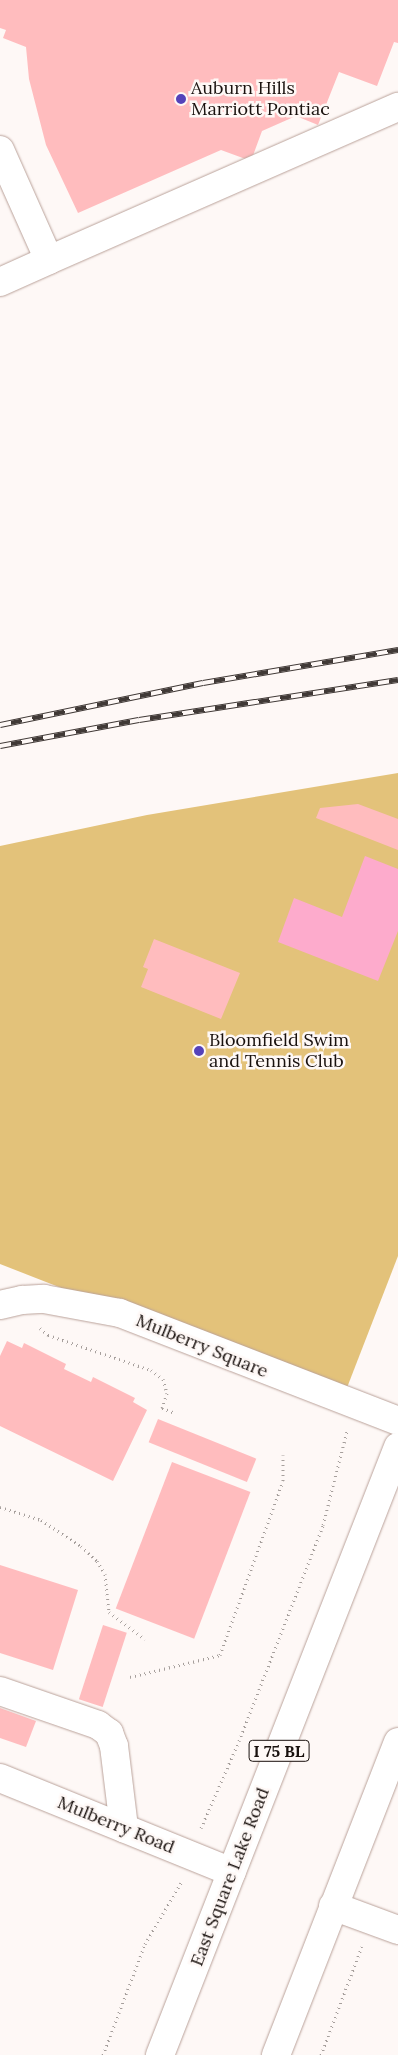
<!DOCTYPE html>
<html>
<head>
<meta charset="utf-8">
<style>
	body { margin:0 }
	#map { position:relative; width:398px; height:2055px; overflow:hidden; background:#fef8f6; font-family:Lora,serif }
	div>[style] { position:absolute }
	[style*='--x'] { left:calc(var(--x)*1px); top:calc(var(--y)*1px); width:calc(var(--w)*1px); rotate:calc(var(--a)*1deg) }
	.green>* { inset:0; background:#e3c27a }
	.water>* { inset:0; background:#fdabcc }
	.building>* { inset:0; background:#ffbcbe; transform-origin:0 0 }
	.path>* { height:3px; margin-top:-1.5px; transform-origin:0; background:repeating-linear-gradient(90deg,#a69f9c 0 1px,transparent 0 5px) }
	.roads { filter:drop-shadow(0 0 1px #baa29a) drop-shadow(0 0 1px #baa29a) }
	.minor>* { height:28px; margin:-14px; padding:0 14px; transform-origin:14px; border-radius:14px; background:#fff }
	.highway>* { height:28px; margin:-14px; padding:0 14px; transform-origin:14px; border-radius:14px; background:#fff }
	.rail>* { height:5.5px; margin-top:-2.75px; transform-origin:0; background:repeating-linear-gradient(90deg,#fef8f6 0 11px,#403936 0 22px); box-sizing:border-box; border-block:1px solid #403936 }
	.dots>* { width:14px; height:14px; translate:-50% -50%; box-sizing:border-box; border:2px solid #fef8f6; border-radius:50% }
	span { translate:-50% -50%; white-space:nowrap; text-align:center; line-height:1.15; -webkit-text-stroke:5px #fef8f6; paint-order:stroke }
	.shield-label span { padding:1px 4px; background:#fef8f6; border:1px solid; border-radius:4px; -webkit-text-stroke-width:0 }
	.shield-label { font-size:16px; color:#19110e; font-weight:700 }
	.poi-label { font-size:18px; color:#19110e }
	.left { translate:0 -50%; text-align:left }
	.street-label { font-size:18px; color:#19110e }
</style>
</head>
<body>
<div id="map">
	<div class="green">
		<div style="clip-path:polygon(398px 773px,398px 1256px,343px 1398px,0 1264px,0 846px,147px 815px)"></div>
	</div>
	<div class="water">
		<div style="clip-path:polygon(365px 856px,398px 869px,398px 931px,378px 981px,278px 942px,294px 898px,342px 917px)"></div>
	</div>
	<div class="building">
		<div style="clip-path:polygon(0 0,398px 0,398px 43px,394px 42px,377px 86px,339px 72px,318px 125px,296px 116px,262px 131px,251px 161px,221px 150px,78px 213px,46px 145px,29px 79px,26px 47px,3px 38px,6px 30px,0 28px)"></div>
		<div style="clip-path:polygon(358px 804px,398px 819px,398px 850px,316px 818px,320px 808px)"></div>
		<div style="clip-path:polygon(154px 939px,240px 973px,221px 1019px,141px 987px,148px 969px,143px 967px)"></div>
		<div style="clip-path:polygon(7px 1341px,22px 1348px,24px 1343px,66px 1364px,64px 1369px,91px 1382px,93px 1377px,135px 1398px,133px 1402px,147px 1410px,113px 1481px,0 1426px,0 1356px)"></div>
		<div style="left:158px;top:1419px;width:106px;height:25px;rotate:22deg"></div>
		<div style="left:172px;top:1462px;width:84px;height:157px;rotate:21deg"></div>
		<div style="clip-path:polygon(0 1565px,78px 1590px,53px 1670px,0 1653px)"></div>
		<div style="left:103px;top:1625px;width:25px;height:78px;rotate:18deg"></div>
		<div style="clip-path:polygon(0 1708px,36px 1721px,26px 1747px,0 1738px)"></div>
	</div>
	<div class="path">
		<div style="--x:40;--y:1328;--w:11;--a:41"></div>
		<div style="--x:48;--y:1335;--w:109;--a:18.8"></div>
		<div style="--x:151;--y:1370;--w:15;--a:37"></div>
		<div style="--x:163;--y:1379;--w:15;--a:74"></div>
		<div style="--x:167;--y:1393;--w:16;--a:108"></div>
		<div style="--x:162;--y:1408;--w:14;--a:21"></div>
		<div style="--x:0;--y:1507;--w:43;--a:17.6"></div>
		<div style="--x:41;--y:1520;--w:48;--a:33"></div>
		<div style="--x:81;--y:1546;--w:22;--a:43"></div>
		<div style="--x:97;--y:1561;--w:15;--a:58"></div>
		<div style="--x:105;--y:1574;--w:38;--a:84"></div>
		<div style="--x:109;--y:1612;--w:45;--a:36.9"></div>
		<div style="--x:130;--y:1677;--w:93;--a:-13.7"></div>
		<div style="--x:220;--y:1655;--w:185;--a:-70.1"></div>
		<div style="--x:283;--y:1481;--w:26;--a:-90"></div>
		<div style="--x:201;--y:1828;--w:95;--a:-66.4"></div>
		<div style="--x:239;--y:1741;--w:232;--a:-68.7"></div>
		<div style="--x:323;--y:1525;--w:97;--a:-75.7"></div>
		<div style="--x:103;--y:2055;--w:119;--a:-69.3"></div>
		<div style="--x:145;--y:1944;--w:71;--a:-59.5"></div>
		<div style="--x:321;--y:2055;--w:116;--a:-69.4"></div>
	</div>
	<div class="roads">
		<div class="minor">
			<div style="--x:0;--y:150;--w:120;--a:66"></div>
			<div style="--x:49;--y:260;--w:381;--a:-23.7"></div>
			<div style="--x:0;--y:282;--w:54;--a:-24.2"></div>
			<div style="--x:0;--y:1305;--w:23;--a:-13"></div>
			<div style="--x:22;--y:1300;--w:22;--a:-3"></div>
			<div style="--x:44;--y:1299;--w:77;--a:10.4"></div>
			<div style="--x:120;--y:1313;--w:298;--a:21.2"></div>
			<div style="--x:0;--y:1691;--w:104;--a:19.1"></div>
			<div style="--x:98;--y:1725;--w:14;--a:36"></div>
			<div style="--x:109;--y:1733;--w:14;--a:69"></div>
			<div style="--x:114;--y:1746;--w:83;--a:83"></div>
			<div style="--x:0;--y:1778;--w:250;--a:22.1"></div>
			<div style="--x:333;--y:1906;--w:69;--a:20.3"></div>
		</div>
		<div class="highway">
			<div style="--x:160;--y:2055;--w:653;--a:-68.62"></div>
			<div style="--x:276;--y:2055;--w:336;--a:-68.7"></div>
		</div>
	</div>
	<div class="rail">
		<div style="--x:0;--y:725;--w:207;--a:-11.7"></div>
		<div style="--x:203;--y:683;--w:198;--a:-9.6"></div>
		<div style="--x:0;--y:746;--w:141;--a:-10.6"></div>
		<div style="--x:139;--y:720;--w:262;--a:-8.8"></div>
	</div>
	<div class="dots">
		<div style="left:181px;top:99px;background:#5542ba"></div>
		<div style="left:199px;top:1051px;background:#5542ba"></div>
	</div>
	<div class="shield-label">
		<span style="left:279px;top:1751px">I 75 BL</span>
	</div>
	<div class="poi-label">
		<span class="left" style="left:191px;top:99px">Auburn Hills<br>Marriott Pontiac</span>
		<span class="left" style="left:209px;top:1051px">Bloomfield Swim<br>and Tennis Club</span>
	</div>
	<div class="street-label">
		<span style="left:202px;top:1346px;rotate:22deg">Mulberry Square</span>
		<span style="left:116px;top:1825px;rotate:22deg">Mulberry Road</span>
		<span style="left:230px;top:1877px;rotate:-69deg">East Square Lake Road</span>
	</div>
</div>
</body>
</html>
